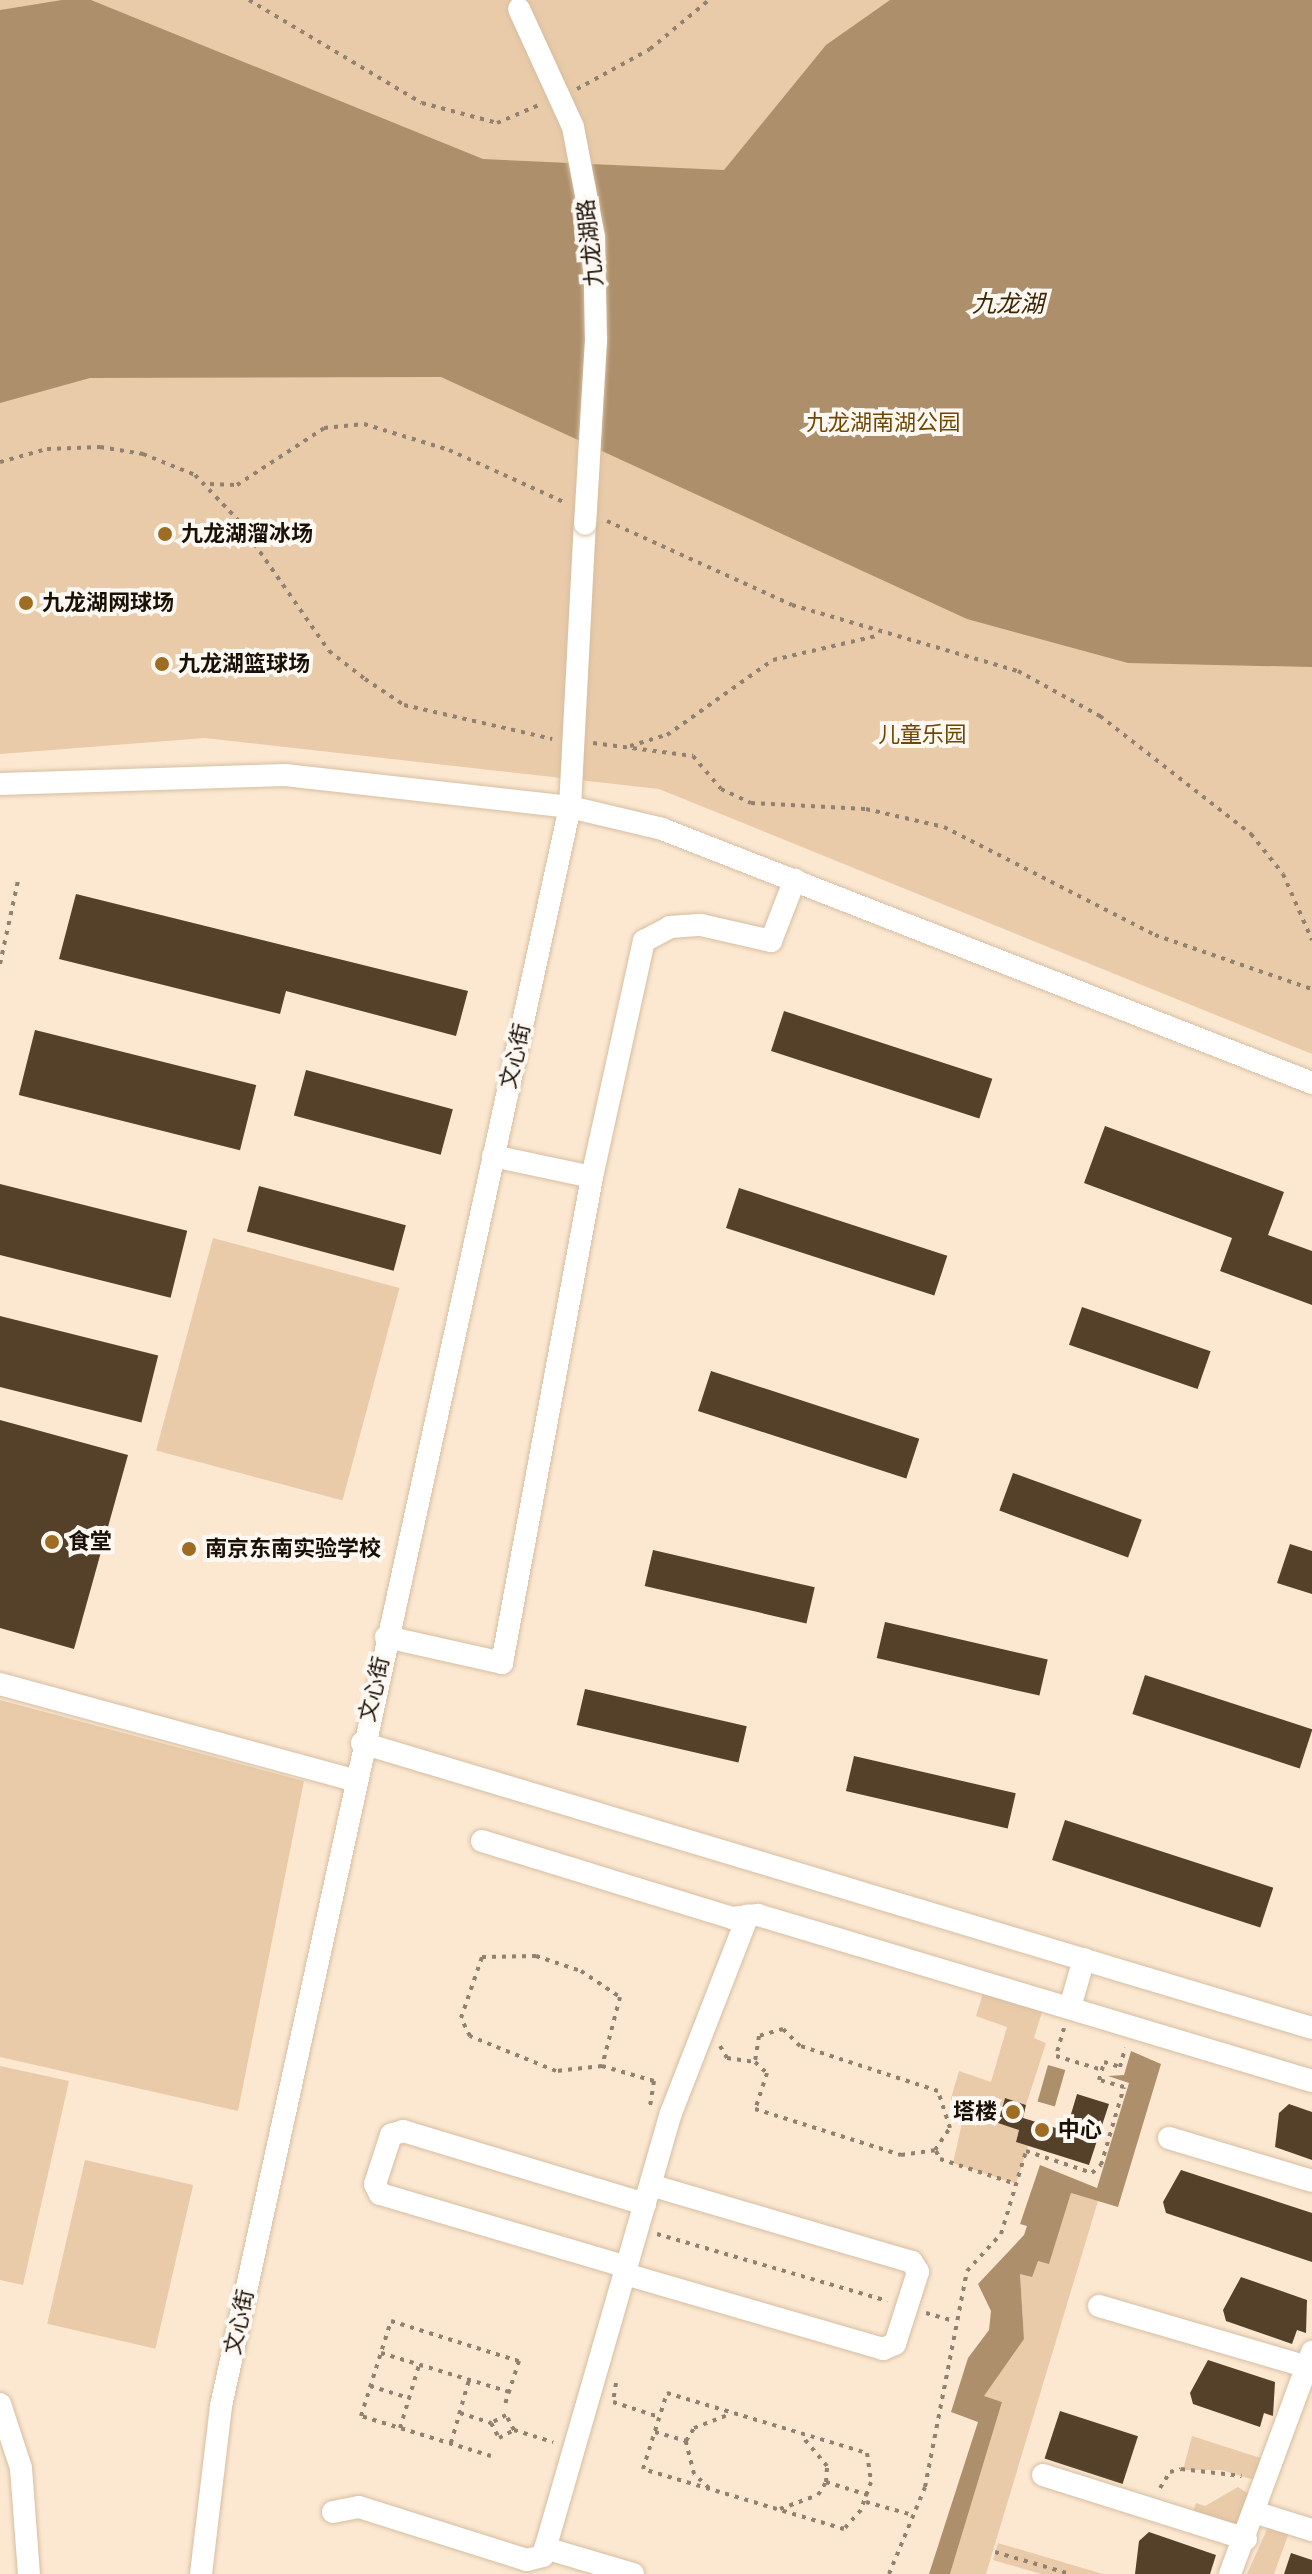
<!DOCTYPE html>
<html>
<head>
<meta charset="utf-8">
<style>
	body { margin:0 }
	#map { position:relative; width:1312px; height:2574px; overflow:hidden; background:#fce8d1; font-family:Figtree,"Noto Sans SC",sans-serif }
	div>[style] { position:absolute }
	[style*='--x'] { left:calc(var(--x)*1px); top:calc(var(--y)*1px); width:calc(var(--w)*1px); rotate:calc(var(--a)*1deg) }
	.green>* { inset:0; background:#e9cba9; transform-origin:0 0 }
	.water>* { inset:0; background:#ad8f6b; transform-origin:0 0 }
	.building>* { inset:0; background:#554129; transform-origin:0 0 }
	.path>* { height:4px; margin-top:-2px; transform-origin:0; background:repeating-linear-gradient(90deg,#908170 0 4px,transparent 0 10px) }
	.roads { filter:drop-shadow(0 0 2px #d6bea2) drop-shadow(0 0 2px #d6bea2) }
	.minor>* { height:22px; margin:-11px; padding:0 11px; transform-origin:11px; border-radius:11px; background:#fff }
	.bridges { filter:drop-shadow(0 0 2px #d6bea2) drop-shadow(0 0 2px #d6bea2) }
	.minor-bridge>* { height:22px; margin:-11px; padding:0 11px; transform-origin:11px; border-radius:11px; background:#fff }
	.dots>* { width:22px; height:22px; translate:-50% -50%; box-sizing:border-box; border:4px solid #fdf8f2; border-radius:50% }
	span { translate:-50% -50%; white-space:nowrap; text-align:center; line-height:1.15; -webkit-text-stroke:8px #fdf8f2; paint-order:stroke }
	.street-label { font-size:22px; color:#191006 }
	.park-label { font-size:22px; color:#704702 }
	.poi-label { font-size:22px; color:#191006; font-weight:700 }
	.left { translate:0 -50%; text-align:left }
	.right { translate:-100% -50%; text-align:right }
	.water-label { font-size:24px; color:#3c2606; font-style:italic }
</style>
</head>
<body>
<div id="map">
	<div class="green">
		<div style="clip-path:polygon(0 0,1312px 0,1312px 1054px,659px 789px,205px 738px,0 754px)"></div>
		<div style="left:213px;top:1238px;width:193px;height:220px;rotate:15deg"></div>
		<div style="clip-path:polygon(0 1700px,304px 1781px,238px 2111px,0 2057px)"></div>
		<div style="clip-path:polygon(983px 1993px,1042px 2012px,1034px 2038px,1046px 2043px,1026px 2105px,1005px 2098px,998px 2122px,1019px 2130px,1016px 2142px,1028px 2146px,1016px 2184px,953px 2163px,962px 2123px,951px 2098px,959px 2071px,991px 2082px,1007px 2027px,976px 2016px)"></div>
		<div style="clip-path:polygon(0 2066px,69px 2081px,23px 2285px,0 2280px)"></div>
		<div style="left:85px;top:2160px;width:111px;height:168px;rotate:13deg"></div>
		<div style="clip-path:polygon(1071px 2193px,1098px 2201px,986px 2574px,950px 2574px,1002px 2402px,983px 2396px,1024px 2339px,1020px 2273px,1038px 2261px,1049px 2263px)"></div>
		<div style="clip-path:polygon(1192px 2436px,1276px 2463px,1268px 2484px,1221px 2470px,1183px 2470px)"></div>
		<div style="clip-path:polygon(1238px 2487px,1252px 2496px,1245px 2527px,1190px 2521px,1196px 2503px,1205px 2506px)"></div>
		<div style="clip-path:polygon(1272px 2518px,1292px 2524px,1274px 2574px,1247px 2574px)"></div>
		<div style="clip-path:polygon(998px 2543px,1103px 2574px,1041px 2574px,993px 2560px)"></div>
	</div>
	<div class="water">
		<div style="clip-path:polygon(62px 0,91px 0,483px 159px,724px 170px,826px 45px,890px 0,1312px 0,1312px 667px,1128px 663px,967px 619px,441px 377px,90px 378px,0 403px,0 10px)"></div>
		<div style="clip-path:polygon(1131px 2051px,1161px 2064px,1118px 2207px,1071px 2193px,1049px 2264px,1038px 2261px,1032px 2277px,1020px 2274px,1024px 2339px,984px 2396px,1002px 2402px,950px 2574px,929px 2574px,978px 2422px,951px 2412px,968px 2358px,989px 2330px,991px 2311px,978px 2284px,1024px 2235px,1027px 2226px,1020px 2224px,1040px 2165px,1097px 2188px,1129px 2083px,1108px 2076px,1124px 2075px)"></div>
		<div style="left:1048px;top:2065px;width:18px;height:38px;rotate:16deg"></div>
	</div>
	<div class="building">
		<div style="clip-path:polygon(76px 894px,468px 991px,456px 1036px,286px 991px,280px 1014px,59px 959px)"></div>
		<div style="left:784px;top:1011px;width:219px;height:42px;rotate:18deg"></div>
		<div style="left:35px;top:1030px;width:228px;height:67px;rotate:14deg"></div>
		<div style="left:306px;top:1070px;width:152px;height:47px;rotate:15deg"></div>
		<div style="clip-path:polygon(1105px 1126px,1284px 1192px,1268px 1235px,1312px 1251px,1312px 1305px,1220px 1271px,1232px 1238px,1084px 1183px)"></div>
		<div style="left:0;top:1184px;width:193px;height:69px;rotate:14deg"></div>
		<div style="left:259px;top:1186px;width:152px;height:47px;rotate:15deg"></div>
		<div style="left:739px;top:1188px;width:219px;height:42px;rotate:18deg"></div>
		<div style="left:1082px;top:1307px;width:136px;height:40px;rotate:19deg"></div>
		<div style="left:0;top:1316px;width:163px;height:69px;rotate:14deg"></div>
		<div style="left:711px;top:1371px;width:219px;height:42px;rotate:18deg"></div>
		<div style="clip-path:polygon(0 1420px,128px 1455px,74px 1649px,0 1628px)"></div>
		<div style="left:1013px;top:1473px;width:137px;height:40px;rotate:20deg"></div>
		<div style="clip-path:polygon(1290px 1544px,1312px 1551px,1312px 1594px,1277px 1583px)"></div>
		<div style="left:653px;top:1550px;width:166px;height:37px;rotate:13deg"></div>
		<div style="left:885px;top:1622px;width:167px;height:37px;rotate:13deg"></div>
		<div style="left:1145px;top:1675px;width:176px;height:41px;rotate:18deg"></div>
		<div style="left:585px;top:1689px;width:166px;height:37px;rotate:13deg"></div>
		<div style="left:854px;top:1756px;width:166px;height:36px;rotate:13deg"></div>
		<div style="left:1065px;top:1820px;width:219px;height:42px;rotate:18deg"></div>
		<div style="clip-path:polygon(1077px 2094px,1109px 2104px,1089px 2165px,1016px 2142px,1019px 2130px,998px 2123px,1005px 2098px,1026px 2105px,1023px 2118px,1066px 2131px)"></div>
		<div style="clip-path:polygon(1289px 2104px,1312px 2112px,1312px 2160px,1275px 2147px,1279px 2113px)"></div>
		<div style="clip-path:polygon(1181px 2170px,1312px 2213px,1312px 2262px,1166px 2213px,1163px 2202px)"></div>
		<div style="clip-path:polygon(1241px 2277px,1307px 2300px,1306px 2333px,1297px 2330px,1292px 2344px,1226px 2321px,1223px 2310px)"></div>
		<div style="clip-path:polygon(1208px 2360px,1275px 2382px,1273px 2416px,1264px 2413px,1260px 2427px,1193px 2404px,1190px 2393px)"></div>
		<div style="left:1060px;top:2411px;width:82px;height:50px;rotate:18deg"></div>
		<div style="clip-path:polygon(1149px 2532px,1216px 2555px,1210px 2574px,1135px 2574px,1139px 2541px)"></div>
		<div style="clip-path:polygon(1291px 2553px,1312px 2560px,1312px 2574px,1284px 2574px)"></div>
	</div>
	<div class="path">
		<div style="--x:249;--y:0;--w:201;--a:30.8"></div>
		<div style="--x:422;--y:103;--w:78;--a:14.9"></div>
		<div style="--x:497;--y:123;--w:46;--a:-23.2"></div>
		<div style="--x:577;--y:89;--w:83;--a:-28.7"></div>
		<div style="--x:650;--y:49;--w:77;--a:-39.7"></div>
		<div style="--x:0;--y:462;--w:49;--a:-15.5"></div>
		<div style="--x:47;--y:449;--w:53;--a:-2.2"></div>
		<div style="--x:100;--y:447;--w:44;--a:9.2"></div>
		<div style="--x:143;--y:454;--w:56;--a:22"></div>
		<div style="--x:195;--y:475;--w:61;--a:46.3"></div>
		<div style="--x:237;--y:519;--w:161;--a:55.1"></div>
		<div style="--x:329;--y:651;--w:46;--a:37.9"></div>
		<div style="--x:365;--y:679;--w:47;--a:33.7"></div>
		<div style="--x:404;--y:705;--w:152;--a:12.9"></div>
		<div style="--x:210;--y:484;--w:27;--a:2"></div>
		<div style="--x:237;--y:485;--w:104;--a:-33.2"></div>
		<div style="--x:324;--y:428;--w:40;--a:-5.7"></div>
		<div style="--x:364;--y:424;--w:89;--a:17"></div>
		<div style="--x:449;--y:450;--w:128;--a:24.4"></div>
		<div style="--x:607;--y:521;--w:203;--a:24.4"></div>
		<div style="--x:792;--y:605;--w:235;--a:16.3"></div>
		<div style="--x:1018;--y:671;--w:94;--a:28.8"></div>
		<div style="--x:1100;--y:716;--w:192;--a:38"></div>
		<div style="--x:1251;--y:834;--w:51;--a:51.3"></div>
		<div style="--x:1283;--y:874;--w:72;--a:66.3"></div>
		<div style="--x:593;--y:743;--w:101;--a:7.4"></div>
		<div style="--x:693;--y:756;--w:43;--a:49.7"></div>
		<div style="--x:721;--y:789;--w:33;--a:25"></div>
		<div style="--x:751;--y:803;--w:115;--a:3"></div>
		<div style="--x:866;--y:809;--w:80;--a:13"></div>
		<div style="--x:944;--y:827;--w:237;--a:27.1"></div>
		<div style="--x:1155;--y:935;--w:166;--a:19"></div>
		<div style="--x:630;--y:746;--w:39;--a:-17"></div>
		<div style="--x:667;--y:735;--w:130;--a:-35.3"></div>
		<div style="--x:773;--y:660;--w:106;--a:-13.1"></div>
		<div style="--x:0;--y:964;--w:85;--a:-77.8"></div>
		<div style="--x:1064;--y:2028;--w:29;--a:106"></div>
		<div style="--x:1056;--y:2056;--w:48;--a:16.9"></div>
		<div style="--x:720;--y:2046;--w:14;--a:60"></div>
		<div style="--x:727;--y:2058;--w:28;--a:8"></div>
		<div style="--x:755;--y:2062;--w:16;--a:43"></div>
		<div style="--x:767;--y:2073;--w:38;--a:108"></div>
		<div style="--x:755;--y:2109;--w:153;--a:17.5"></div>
		<div style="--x:901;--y:2155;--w:34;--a:-8"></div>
		<div style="--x:935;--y:2150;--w:27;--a:-56"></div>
		<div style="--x:950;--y:2128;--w:39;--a:-108"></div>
		<div style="--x:938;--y:2091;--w:145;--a:-161.9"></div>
		<div style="--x:800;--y:2046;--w:24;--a:-135"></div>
		<div style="--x:783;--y:2029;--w:25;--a:164"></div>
		<div style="--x:759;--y:2036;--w:26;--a:99"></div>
		<div style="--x:602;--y:2066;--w:46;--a:173.8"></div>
		<div style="--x:556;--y:2071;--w:93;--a:-157.9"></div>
		<div style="--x:470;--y:2036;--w:20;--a:-117"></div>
		<div style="--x:461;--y:2018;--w:65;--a:-71"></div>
		<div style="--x:482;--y:1957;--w:54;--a:-1.1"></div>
		<div style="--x:536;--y:1956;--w:47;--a:18.4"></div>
		<div style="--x:581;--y:1971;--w:47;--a:33.7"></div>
		<div style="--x:620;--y:1997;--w:71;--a:104.6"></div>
		<div style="--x:602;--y:2066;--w:54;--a:16.1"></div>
		<div style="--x:654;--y:2081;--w:26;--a:99"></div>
		<div style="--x:936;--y:2151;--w:9;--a:63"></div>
		<div style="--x:940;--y:2159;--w:80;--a:18.2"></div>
		<div style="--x:657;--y:2234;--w:240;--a:16.2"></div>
		<div style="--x:926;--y:2313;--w:29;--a:16"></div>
		<div style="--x:381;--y:2353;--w:134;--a:16.9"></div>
		<div style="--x:616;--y:2383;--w:19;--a:99"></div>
		<div style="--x:613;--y:2402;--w:48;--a:18.1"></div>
		<div style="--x:370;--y:2386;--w:41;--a:17.1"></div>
		<div style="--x:667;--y:2393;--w:209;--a:16.7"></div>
		<div style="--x:867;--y:2453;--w:29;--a:82"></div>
		<div style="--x:871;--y:2482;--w:30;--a:110"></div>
		<div style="--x:861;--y:2510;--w:25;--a:132"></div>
		<div style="--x:844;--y:2529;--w:210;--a:-163.4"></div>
		<div style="--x:643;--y:2469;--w:80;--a:-72.5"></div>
		<div style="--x:460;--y:2413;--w:33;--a:18"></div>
		<div style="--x:400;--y:2428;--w:66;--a:-73.2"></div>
		<div style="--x:514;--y:2430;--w:17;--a:-118"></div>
		<div style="--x:506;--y:2415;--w:17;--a:152"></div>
		<div style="--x:491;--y:2423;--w:17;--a:62"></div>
		<div style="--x:499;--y:2438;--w:17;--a:-28"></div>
		<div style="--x:514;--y:2430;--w:41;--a:17.1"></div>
		<div style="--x:655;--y:2432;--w:32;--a:16"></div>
		<div style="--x:451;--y:2443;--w:66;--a:-74.1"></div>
		<div style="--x:491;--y:2456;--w:136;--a:-162.9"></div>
		<div style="--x:361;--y:2416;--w:100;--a:-72.5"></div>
		<div style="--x:391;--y:2321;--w:134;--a:17.4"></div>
		<div style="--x:519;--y:2361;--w:45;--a:108"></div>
		<div style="--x:826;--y:2482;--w:44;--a:17.2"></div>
		<div style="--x:709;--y:2488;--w:21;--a:-137"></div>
		<div style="--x:694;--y:2474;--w:34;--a:-104"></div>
		<div style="--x:686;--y:2441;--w:15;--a:-58"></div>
		<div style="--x:694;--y:2428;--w:40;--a:-21"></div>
		<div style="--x:1160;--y:2488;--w:19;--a:-58"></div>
		<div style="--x:1170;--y:2472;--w:11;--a:-15"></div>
		<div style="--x:1181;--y:2469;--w:61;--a:6.5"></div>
		<div style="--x:866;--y:2502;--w:49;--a:15.5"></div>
		<div style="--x:780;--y:2509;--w:40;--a:-20.2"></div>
		<div style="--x:818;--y:2495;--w:15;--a:-58"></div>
		<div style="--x:826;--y:2482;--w:16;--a:-86"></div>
		<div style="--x:827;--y:2466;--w:39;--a:-130"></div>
		<div style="--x:995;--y:2552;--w:78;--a:16.3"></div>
		<div style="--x:889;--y:2574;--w:94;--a:-67.5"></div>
		<div style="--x:925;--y:2487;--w:220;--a:-79"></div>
		<div style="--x:967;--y:2271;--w:50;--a:-47.4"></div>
		<div style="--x:1001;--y:2234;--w:87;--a:-73.2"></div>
		<div style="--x:1026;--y:2151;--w:70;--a:18.4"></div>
		<div style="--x:1092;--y:2173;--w:12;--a:-42"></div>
		<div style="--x:1101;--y:2165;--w:81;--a:-73.6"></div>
		<div style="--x:1124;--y:2087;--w:26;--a:-164"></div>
		<div style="--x:1099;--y:2080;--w:19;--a:-74"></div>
		<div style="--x:1104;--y:2062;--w:17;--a:17"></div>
		<div style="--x:1120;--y:2067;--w:20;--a:-75"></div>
	</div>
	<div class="roads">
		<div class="minor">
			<div style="--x:0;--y:784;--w:285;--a:-1.8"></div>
			<div style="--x:285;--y:775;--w:287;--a:6.4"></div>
			<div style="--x:570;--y:807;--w:95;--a:13.4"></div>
			<div style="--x:662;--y:829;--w:698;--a:21.34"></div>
			<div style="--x:493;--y:1156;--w:101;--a:12"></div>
			<div style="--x:592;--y:1177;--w:242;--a:-77.6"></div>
			<div style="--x:644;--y:941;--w:30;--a:-28"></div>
			<div style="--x:670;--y:927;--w:31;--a:-4"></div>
			<div style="--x:701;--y:925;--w:72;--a:12.9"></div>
			<div style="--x:771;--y:941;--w:66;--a:-68.8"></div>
			<div style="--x:386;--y:1637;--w:119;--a:12.6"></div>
			<div style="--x:502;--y:1663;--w:494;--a:-79.5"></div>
			<div style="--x:0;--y:1684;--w:367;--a:15.2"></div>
			<div style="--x:362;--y:1743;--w:992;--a:16.7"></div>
			<div style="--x:482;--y:1841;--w:262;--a:17.1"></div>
			<div style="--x:732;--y:1918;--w:26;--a:-7"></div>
			<div style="--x:758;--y:1915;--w:578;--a:16.68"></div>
			<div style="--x:1070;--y:2007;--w:50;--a:-73.7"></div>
			<div style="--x:1169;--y:2138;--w:149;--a:16.7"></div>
			<div style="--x:627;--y:2267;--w:258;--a:-163.5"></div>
			<div style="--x:380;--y:2194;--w:11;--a:-117"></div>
			<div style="--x:375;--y:2184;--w:52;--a:-71.9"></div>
			<div style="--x:391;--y:2135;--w:13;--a:-18"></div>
			<div style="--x:403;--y:2131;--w:253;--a:16.8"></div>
			<div style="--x:625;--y:2274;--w:269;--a:16.2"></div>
			<div style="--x:883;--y:2349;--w:13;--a:-23"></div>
			<div style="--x:895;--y:2344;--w:76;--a:-72.3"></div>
			<div style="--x:918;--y:2272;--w:12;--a:-121"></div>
			<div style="--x:912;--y:2262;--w:272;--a:-163.6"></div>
			<div style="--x:1099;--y:2306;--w:218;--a:16.3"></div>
			<div style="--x:0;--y:2404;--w:67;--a:71.8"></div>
			<div style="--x:21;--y:2468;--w:106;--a:85.7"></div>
			<div style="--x:1043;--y:2475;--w:213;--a:17.5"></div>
			<div style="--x:333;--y:2512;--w:26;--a:-11"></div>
			<div style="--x:359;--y:2507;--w:176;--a:17.5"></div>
			<div style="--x:527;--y:2560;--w:16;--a:-14"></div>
			<div style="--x:543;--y:2556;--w:461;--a:-73.9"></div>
			<div style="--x:671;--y:2113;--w:212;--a:-68.7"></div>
			<div style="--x:1257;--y:2513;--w:58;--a:17.2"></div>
			<div style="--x:545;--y:2548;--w:92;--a:16.5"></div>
			<div style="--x:201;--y:2574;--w:169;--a:-83.2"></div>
			<div style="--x:221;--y:2406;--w:1637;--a:-77.69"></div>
			<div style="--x:570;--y:807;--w:283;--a:-87"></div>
			<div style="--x:1230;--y:2574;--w:237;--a:-69.7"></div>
		</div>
	</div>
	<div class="bridges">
		<div class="minor-bridge">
			<div style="--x:519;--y:9;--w:130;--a:65.4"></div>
			<div style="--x:573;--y:127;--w:112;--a:79.2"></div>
			<div style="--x:594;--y:237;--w:103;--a:88.9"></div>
			<div style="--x:596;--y:340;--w:184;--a:93.4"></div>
		</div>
	</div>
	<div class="dots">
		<div style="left:165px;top:534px;background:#9f6c23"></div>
		<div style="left:26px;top:603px;background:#9f6c23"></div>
		<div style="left:162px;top:664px;background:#9f6c23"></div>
		<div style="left:52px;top:1542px;background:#9f6c23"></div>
		<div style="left:189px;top:1549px;background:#9f6c23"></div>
		<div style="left:1013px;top:2112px;background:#9f6c23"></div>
		<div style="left:1042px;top:2130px;background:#9f6c23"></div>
	</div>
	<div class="street-label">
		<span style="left:590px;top:243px;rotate:-96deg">九龙湖路</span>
		<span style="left:515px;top:1056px;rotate:-77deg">文心街</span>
		<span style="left:374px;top:1689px;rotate:-77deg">文心街</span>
		<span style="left:239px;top:2322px;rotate:-78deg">文心街</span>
	</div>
	<div class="park-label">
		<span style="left:883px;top:423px">九龙湖南湖公园</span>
		<span style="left:922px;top:735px">儿童乐园</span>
	</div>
	<div class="poi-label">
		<span class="left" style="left:181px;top:534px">九龙湖溜冰场</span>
		<span class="left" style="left:42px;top:603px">九龙湖网球场</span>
		<span class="left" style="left:178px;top:664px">九龙湖篮球场</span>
		<span class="left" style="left:68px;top:1542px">食堂</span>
		<span class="left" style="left:205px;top:1549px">南京东南实验学校</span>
		<span class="right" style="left:997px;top:2112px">塔楼</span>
		<span class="left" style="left:1058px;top:2130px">中心</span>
	</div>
	<div class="water-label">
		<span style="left:1008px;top:304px">九龙湖</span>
	</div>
</div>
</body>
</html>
